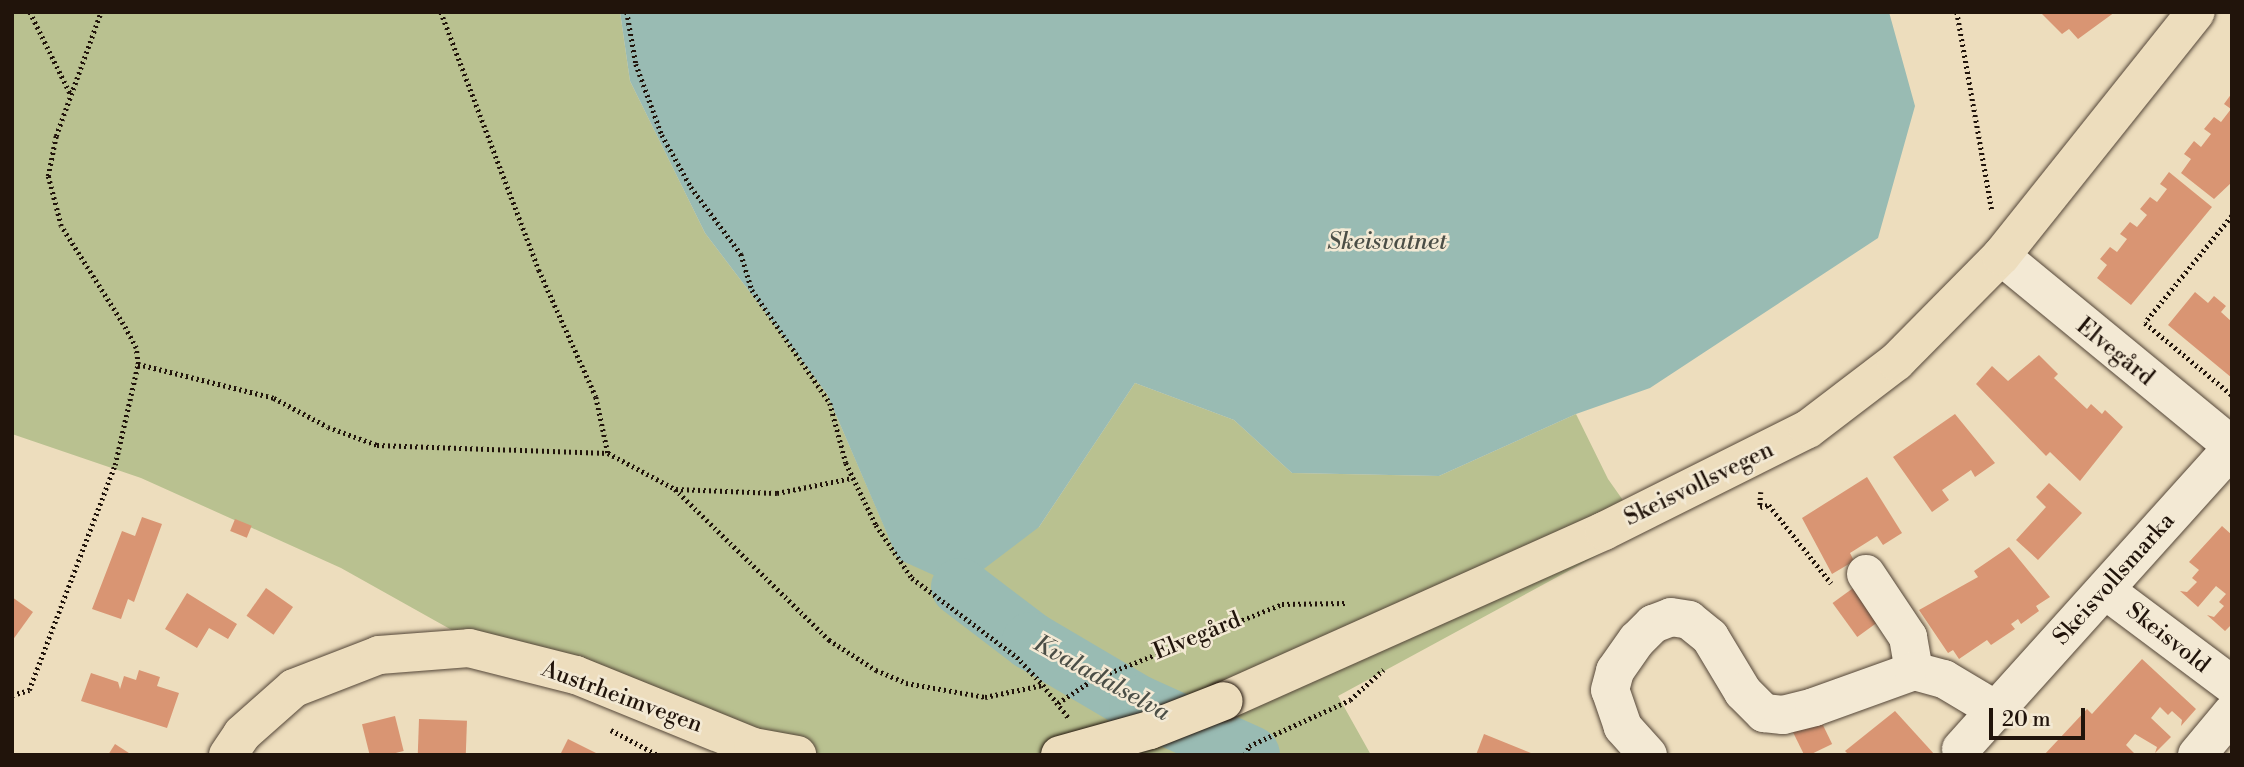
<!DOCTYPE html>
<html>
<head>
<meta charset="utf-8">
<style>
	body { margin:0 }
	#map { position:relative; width:2244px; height:767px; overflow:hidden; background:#edddbd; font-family:"Libre Bodoni",serif }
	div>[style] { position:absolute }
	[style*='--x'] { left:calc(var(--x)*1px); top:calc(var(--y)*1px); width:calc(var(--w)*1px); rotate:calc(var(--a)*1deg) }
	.green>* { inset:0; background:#b9c190 }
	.water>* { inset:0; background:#99bbb3 }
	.river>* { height:58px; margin:-29px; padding:0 29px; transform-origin:29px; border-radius:29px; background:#99bbb3 }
	.building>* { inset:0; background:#d99573; transform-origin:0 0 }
	.path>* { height:4.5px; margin-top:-2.25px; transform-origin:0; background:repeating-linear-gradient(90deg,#21140b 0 2px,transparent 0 5.5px) }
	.roads { filter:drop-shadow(0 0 2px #544638) drop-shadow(0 0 2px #544638) }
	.minor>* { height:38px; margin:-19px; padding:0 19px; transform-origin:19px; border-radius:19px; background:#f3e9d4 }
	.major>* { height:38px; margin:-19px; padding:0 19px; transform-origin:19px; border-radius:19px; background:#edddbd }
	.bridges { filter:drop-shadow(0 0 2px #21140b) drop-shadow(0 0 2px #21140b) }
	.major-bridge>* { height:38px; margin:-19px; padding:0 19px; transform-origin:19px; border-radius:19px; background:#edddbd }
	span { translate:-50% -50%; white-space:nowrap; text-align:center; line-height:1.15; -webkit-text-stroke:5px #f3e9d4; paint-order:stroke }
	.street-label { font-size:23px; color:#21140b }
	.water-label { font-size:24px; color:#4b4e46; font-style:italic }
	.frame { position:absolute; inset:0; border:14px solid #21140b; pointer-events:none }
	.scale { position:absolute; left:1989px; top:708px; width:96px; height:32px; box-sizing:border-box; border:4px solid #21140b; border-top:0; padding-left:9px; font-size:21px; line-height:24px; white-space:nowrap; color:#21140b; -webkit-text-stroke:5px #f3e9d4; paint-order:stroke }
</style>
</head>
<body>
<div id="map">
	<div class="green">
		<div style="clip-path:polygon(12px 12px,620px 12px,630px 81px,705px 233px,827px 394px,898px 558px,1039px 527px,1135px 383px,1234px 420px,1292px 473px,1439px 476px,1576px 414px,1608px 479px,1644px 530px,1338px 696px,1371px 755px,767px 755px,475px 643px,341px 568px,141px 478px,12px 434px)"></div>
	</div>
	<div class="water">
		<div style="clip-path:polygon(620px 12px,1889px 12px,1915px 106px,1878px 238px,1650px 388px,1576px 414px,1439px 476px,1292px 473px,1234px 420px,1135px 383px,1039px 527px,960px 587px,898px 559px,827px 394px,705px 233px,630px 81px)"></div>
	</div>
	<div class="river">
		<div style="--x:960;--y:587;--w:89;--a:37.3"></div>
		<div style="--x:1031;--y:641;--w:124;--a:30.5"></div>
		<div style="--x:1138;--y:704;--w:124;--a:24.3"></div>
	</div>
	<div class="building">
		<div style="clip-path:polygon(2040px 12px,2115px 12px,2078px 39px,2069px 29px,2062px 34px)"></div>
		<div style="clip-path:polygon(2232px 93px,2232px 182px,2214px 199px,2181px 173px,2191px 159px,2184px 154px,2194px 141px,2201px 147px,2211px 134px,2204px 129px,2214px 117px,2221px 122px,2231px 109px,2224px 104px)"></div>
		<div style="clip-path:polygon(2169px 172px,2212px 207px,2131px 305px,2097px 278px,2107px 265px,2100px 259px,2110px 247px,2117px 252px,2127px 239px,2120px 234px,2130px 222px,2137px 227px,2147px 215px,2140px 209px,2150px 197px,2157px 202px,2167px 189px,2160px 184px)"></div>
		<div style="clip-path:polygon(2195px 292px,2208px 303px,2214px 296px,2226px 306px,2221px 312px,2232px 322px,2232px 378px,2168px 325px)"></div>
		<div style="clip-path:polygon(2039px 355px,2058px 374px,2054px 378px,2087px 409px,2091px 404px,2102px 414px,2105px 410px,2123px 427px,2080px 481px,2050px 452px,2046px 456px,1976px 384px,1992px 366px,2008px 381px)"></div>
		<div style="clip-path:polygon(1955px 414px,1995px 463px,1975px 477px,1971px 470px,1942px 490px,1949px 500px,1932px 512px,1893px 457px)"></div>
		<div style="clip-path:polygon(1867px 477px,1902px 533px,1883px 545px,1877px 536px,1850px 553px,1854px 561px,1832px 574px,1802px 518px)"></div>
		<div style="clip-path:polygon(2049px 483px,2082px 513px,2038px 560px,2016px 540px,2046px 507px,2036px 497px)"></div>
		<div style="clip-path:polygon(142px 517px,162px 524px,134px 602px,128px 599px,121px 619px,92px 609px,122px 531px,135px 536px)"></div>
		<div style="left:235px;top:519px;width:18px;height:13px;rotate:22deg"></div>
		<div style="clip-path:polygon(2222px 526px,2232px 535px,2232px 624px,2225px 631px,2207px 615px,2214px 617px,2224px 606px,2219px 602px,2226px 594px,2216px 586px,2198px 607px,2180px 591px,2187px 592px,2197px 582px,2192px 578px,2199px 570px,2189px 562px)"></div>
		<div style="clip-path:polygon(2009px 547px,2050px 597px,2036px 606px,2039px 611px,2021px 624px,2018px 619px,2011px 624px,2015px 629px,1991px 645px,1987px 640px,1959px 659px,1953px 650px,1948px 653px,1919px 610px,1978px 577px,1974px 571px)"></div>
		<div style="left:1856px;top:586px;width:42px;height:29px;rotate:54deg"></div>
		<div style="left:266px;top:588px;width:33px;height:34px;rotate:35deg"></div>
		<div style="clip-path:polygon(187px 593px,237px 624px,228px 639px,209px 628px,197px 648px,165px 629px)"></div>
		<div style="clip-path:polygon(12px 597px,33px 612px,12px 641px)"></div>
		<div style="clip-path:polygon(2142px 659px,2196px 709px,2181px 726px,2182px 720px,2172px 711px,2168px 715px,2160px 707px,2151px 718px,2171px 737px,2155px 753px,2157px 747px,2135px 734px,2126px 745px,2136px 755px,2044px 755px,2087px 709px,2092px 714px)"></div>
		<div style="clip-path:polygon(139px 670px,160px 677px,157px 686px,179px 693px,167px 728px,81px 701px,91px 673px,118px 682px,120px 689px,124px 676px,136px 680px)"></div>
		<div style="clip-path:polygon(1895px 711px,1935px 755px,1849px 755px,1845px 751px)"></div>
		<div style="left:395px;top:716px;width:36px;height:34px;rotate:76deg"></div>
		<div style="left:1819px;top:717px;width:30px;height:30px;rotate:64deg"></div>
		<div style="left:419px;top:719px;width:48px;height:36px;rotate:2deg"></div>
		<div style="clip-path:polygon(1484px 734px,1536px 755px,1476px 755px)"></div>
		<div style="clip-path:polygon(568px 739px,600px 755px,560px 755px)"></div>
		<div style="clip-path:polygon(115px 744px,132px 755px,108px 755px)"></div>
	</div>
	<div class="path">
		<div style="--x:30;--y:12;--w:93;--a:63.7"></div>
		<div style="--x:441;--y:12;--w:276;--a:69.2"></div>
		<div style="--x:539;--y:270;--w:139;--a:65.8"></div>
		<div style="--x:596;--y:397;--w:57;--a:77.9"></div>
		<div style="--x:627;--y:12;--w:53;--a:80.2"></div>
		<div style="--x:636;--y:64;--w:76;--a:69.9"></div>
		<div style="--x:662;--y:135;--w:60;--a:60.9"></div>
		<div style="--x:691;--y:187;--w:84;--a:53.3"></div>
		<div style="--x:741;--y:254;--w:38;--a:73"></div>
		<div style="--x:752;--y:290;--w:137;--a:55.4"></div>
		<div style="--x:830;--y:403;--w:62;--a:75.1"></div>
		<div style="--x:846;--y:463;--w:69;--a:64.2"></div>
		<div style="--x:876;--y:525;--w:64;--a:55.8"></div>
		<div style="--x:912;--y:578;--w:131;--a:37"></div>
		<div style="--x:1017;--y:657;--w:38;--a:47"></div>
		<div style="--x:1957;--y:12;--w:202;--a:80"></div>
		<div style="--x:2232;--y:216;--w:138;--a:129.1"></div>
		<div style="--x:2145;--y:323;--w:113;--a:39.6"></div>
		<div style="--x:138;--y:364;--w:140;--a:14"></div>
		<div style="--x:274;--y:398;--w:61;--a:28.2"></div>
		<div style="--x:328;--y:427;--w:52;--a:20.2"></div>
		<div style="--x:377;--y:445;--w:231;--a:2"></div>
		<div style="--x:608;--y:453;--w:76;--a:28.2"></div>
		<div style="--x:675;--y:489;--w:216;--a:44.4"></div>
		<div style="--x:829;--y:640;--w:56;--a:32.6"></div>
		<div style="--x:876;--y:670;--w:33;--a:23"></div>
		<div style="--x:906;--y:683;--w:80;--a:10"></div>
		<div style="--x:985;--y:697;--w:59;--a:-11.7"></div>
		<div style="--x:1043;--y:685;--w:41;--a:52"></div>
		<div style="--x:676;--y:489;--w:101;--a:2.3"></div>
		<div style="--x:777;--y:493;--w:76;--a:-11.3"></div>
		<div style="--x:1761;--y:492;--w:15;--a:94"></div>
		<div style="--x:1760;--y:507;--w:9;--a:-13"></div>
		<div style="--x:1769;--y:505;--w:100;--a:51.5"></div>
		<div style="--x:12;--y:695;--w:18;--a:-16"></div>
		<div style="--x:29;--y:690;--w:241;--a:-69.1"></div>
		<div style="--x:115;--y:465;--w:104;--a:-77.2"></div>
		<div style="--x:138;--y:364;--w:16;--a:-97"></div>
		<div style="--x:136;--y:348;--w:27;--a:-118"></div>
		<div style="--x:123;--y:324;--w:116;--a:-122.3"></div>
		<div style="--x:61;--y:226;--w:52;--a:-104.6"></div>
		<div style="--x:48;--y:176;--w:41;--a:-78.7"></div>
		<div style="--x:56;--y:136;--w:132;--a:-70.1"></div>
		<div style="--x:1058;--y:703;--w:43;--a:-33.7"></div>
		<div style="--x:1094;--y:679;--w:202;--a:-21.7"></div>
		<div style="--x:1282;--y:604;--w:64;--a:-0.9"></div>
		<div style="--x:611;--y:730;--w:53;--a:28"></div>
		<div style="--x:1245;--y:755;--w:10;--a:-66"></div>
		<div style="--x:1249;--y:746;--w:111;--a:-24.5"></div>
		<div style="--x:1350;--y:700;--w:45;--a:-42.3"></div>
	</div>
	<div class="roads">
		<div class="minor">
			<div style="--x:2001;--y:256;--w:299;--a:39.4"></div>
			<div style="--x:1866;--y:574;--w:76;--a:56.3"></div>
			<div style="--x:1908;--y:637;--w:35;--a:80"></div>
			<div style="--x:2105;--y:590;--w:159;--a:36.8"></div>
			<div style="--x:1961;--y:749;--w:52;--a:-48.1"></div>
			<div style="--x:1648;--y:755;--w:38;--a:-132"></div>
			<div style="--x:1623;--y:727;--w:39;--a:-109"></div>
			<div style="--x:1610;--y:690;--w:20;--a:-75"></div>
			<div style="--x:1615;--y:671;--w:38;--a:-55"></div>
			<div style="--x:1637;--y:640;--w:23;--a:-45"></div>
			<div style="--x:1653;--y:624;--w:19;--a:-21"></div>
			<div style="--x:1671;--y:617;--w:18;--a:9"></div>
			<div style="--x:1689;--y:620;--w:27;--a:39"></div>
			<div style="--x:1710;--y:637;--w:64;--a:59"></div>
			<div style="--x:1743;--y:692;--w:30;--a:45"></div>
			<div style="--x:1764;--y:713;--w:19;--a:6"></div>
			<div style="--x:1783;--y:715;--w:32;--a:-14"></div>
			<div style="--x:1814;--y:707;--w:106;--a:-19.8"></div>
			<div style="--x:1914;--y:671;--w:31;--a:15"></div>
			<div style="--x:1944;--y:679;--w:61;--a:30.8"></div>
			<div style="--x:1996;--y:710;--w:353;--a:-48"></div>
			<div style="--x:2197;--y:755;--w:55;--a:-50.2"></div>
		</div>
		<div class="major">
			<div style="--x:1224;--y:701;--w:416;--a:-24.1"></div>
			<div style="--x:1604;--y:531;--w:228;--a:-26.6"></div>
			<div style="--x:1808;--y:429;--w:111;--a:-37.3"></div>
			<div style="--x:1896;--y:362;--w:149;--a:-45.3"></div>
			<div style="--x:2001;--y:256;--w:312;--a:-51.4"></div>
			<div style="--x:228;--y:755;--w:25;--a:-56"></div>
			<div style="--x:242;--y:734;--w:69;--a:-41.5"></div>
			<div style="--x:294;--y:688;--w:91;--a:-21.2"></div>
			<div style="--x:379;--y:655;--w:90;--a:-4.4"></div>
			<div style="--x:469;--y:648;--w:110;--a:14.2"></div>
			<div style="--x:576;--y:675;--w:191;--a:22.1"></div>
			<div style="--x:753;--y:747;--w:45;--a:10.3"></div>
		</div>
	</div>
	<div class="bridges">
		<div class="major-bridge">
			<div style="--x:1060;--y:755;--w:93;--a:-15.5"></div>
			<div style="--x:1150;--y:730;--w:79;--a:-21.4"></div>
		</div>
	</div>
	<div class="street-label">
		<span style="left:2115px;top:352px;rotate:39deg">Elvegård</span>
		<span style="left:1699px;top:484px;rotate:-26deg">Skeisvollsvegen</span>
		<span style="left:2114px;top:579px;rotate:-48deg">Skeisvollsmarka</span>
		<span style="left:1197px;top:636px;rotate:-22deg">Elvegård</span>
		<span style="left:2168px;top:638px;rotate:38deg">Skeisvold</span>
		<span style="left:622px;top:697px;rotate:20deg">Austrheimvegen</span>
	</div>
	<div class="water-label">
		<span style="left:1387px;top:243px">Skeisvatnet</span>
		<span style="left:1101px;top:679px;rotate:29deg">Kvaladalselva</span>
	</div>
	<div class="frame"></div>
	<div class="scale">20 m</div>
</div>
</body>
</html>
